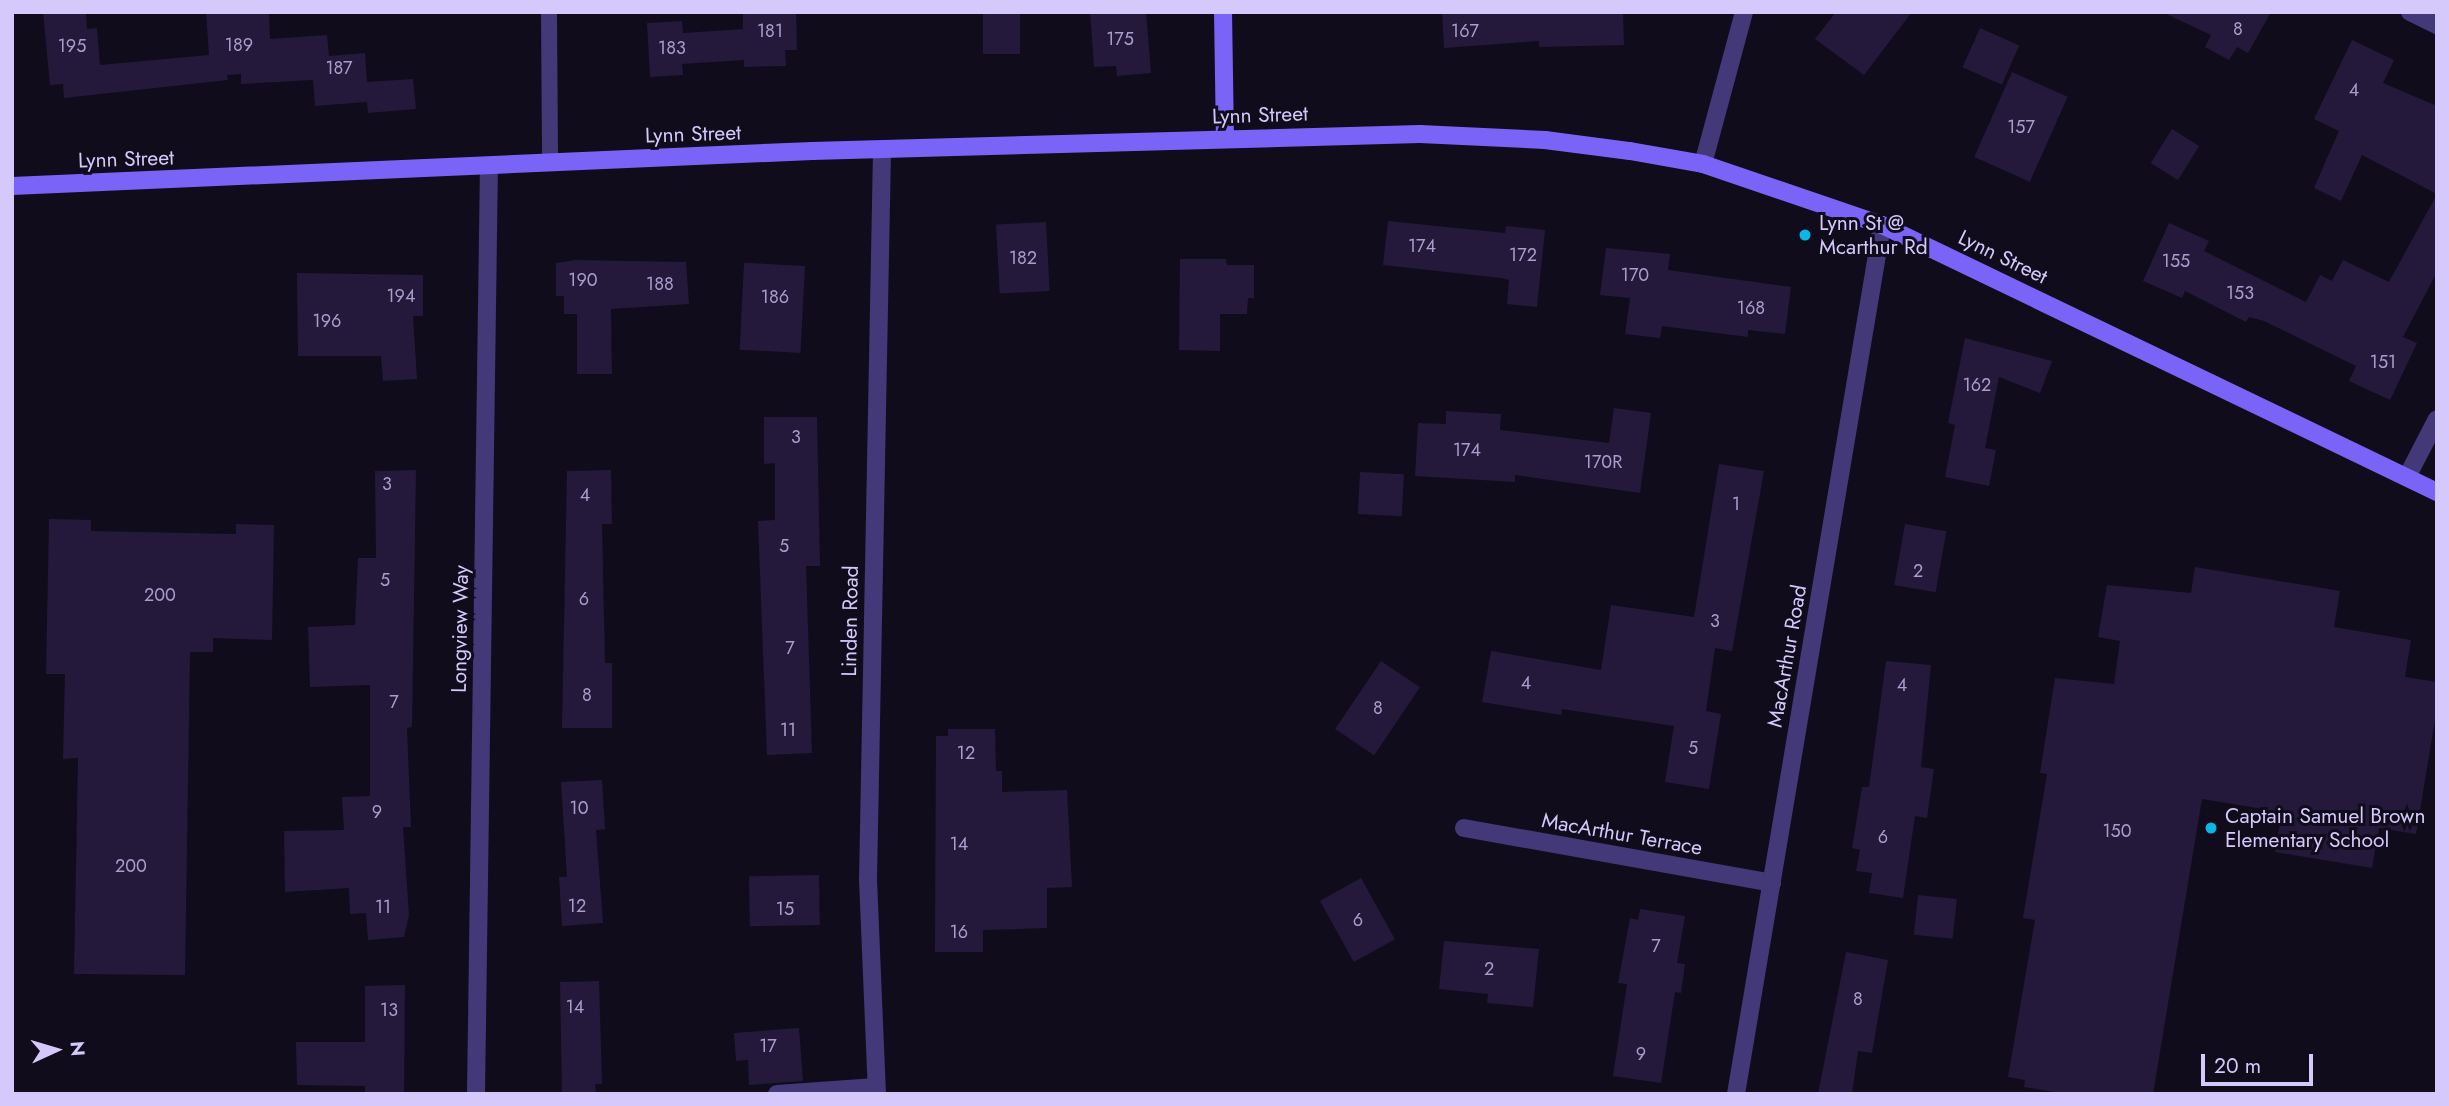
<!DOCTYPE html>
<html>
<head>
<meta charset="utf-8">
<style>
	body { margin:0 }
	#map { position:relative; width:2449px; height:1106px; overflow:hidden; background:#100c1b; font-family:Jost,sans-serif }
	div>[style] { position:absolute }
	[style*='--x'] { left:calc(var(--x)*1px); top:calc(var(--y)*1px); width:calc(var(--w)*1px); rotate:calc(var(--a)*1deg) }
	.building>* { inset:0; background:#24193b; transform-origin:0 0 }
	.service>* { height:16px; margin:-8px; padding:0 8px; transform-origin:8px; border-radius:8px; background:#433978 }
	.minor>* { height:18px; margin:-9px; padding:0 9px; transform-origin:9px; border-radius:9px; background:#433978 }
	.secondary>* { height:18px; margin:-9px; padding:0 9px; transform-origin:9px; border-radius:9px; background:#7a64f7 }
	.dots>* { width:19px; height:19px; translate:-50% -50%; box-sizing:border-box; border:4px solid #100c1b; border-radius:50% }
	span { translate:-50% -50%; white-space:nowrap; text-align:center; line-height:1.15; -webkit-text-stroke:6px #100c1b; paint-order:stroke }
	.number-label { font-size:18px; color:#a99dcc }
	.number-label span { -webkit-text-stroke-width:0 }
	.street-label { font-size:21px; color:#d5c9fc }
	.poi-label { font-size:21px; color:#d5c9fc }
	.left { translate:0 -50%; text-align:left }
	.frame { position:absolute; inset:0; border:14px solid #d5c9fc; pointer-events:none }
	.north { position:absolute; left:21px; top:1015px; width:70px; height:70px; -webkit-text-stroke:5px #100c1b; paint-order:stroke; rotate:86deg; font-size:19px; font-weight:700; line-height:28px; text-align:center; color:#d5c9fc }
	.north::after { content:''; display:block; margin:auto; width:24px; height:32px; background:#d5c9fc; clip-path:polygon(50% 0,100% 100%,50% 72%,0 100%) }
	.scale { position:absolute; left:2201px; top:1054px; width:112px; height:32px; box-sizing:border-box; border:4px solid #d5c9fc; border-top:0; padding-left:9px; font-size:21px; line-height:24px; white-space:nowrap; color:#d5c9fc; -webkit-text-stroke:5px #100c1b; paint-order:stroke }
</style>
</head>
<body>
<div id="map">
	<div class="building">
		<div style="clip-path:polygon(43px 12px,86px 12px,87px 29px,97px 28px,100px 65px,209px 55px,206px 12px,269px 13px,270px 39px,327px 35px,329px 56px,365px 53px,367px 82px,413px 79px,416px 109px,368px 113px,367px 102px,315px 106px,313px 80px,241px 84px,241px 74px,227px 75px,228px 80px,64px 98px,63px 84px,50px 85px)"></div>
		<div style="clip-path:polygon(743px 12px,796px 12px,797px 50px,785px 50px,786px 66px,744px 67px,744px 60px,682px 64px,683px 75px,650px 77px,647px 23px,682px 21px,683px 33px,743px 29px)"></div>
		<div style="left:983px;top:12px;width:37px;height:42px"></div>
		<div style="clip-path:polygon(1090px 12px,1146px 12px,1151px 73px,1117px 76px,1116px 66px,1094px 67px)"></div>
		<div style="clip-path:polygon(1442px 12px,1623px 12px,1624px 45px,1539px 47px,1539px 41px,1444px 48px)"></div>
		<div style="clip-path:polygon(1836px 12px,1912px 12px,1864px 75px,1815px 39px)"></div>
		<div style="clip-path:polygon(2162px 12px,2271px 12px,2248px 53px,2237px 47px,2229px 60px,2205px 47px,2211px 35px)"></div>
		<div style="left:1980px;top:28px;width:43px;height:43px;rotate:24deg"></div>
		<div style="clip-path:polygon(2352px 40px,2394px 60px,2383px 83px,2437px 106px,2437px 272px,2403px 337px,2417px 343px,2390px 400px,2349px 381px,2356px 366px,2264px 321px,2249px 317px,2246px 322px,2185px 291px,2182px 298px,2143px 281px,2169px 223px,2209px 241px,2204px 251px,2306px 302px,2320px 275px,2332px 281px,2343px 260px,2389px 282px,2437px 194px,2362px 155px,2341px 201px,2314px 188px,2339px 131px,2314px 119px)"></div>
		<div style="left:2012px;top:72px;width:61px;height:93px;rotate:24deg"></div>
		<div style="left:2172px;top:129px;width:32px;height:40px;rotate:32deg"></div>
		<div style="clip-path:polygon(1388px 221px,1505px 233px,1506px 226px,1545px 230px,1537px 307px,1507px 304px,1509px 280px,1501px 278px,1383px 265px)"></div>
		<div style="left:1046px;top:222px;width:69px;height:50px;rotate:87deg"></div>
		<div style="clip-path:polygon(1606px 248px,1670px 254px,1668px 270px,1791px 287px,1785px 334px,1748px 330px,1748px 337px,1662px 326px,1660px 338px,1625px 334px,1630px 298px,1600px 295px)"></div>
		<div style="clip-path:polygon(1180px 259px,1226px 259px,1227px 265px,1254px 265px,1254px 298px,1248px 298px,1247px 314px,1220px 314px,1220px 351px,1179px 350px)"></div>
		<div style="clip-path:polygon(575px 260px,686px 262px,689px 304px,611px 309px,612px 374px,577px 374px,577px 314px,564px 314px,564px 296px,556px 296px,556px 263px)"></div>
		<div style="left:805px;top:266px;width:87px;height:61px;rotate:93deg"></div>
		<div style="clip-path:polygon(297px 273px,423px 275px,423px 316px,413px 316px,417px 379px,383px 381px,381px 356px,298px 356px)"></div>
		<div style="clip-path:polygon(1965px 338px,2052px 361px,2040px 393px,1999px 377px,1985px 448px,1996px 450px,1989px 486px,1945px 477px,1955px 425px,1948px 423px)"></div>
		<div style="clip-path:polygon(1614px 408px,1651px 413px,1640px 493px,1515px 475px,1515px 482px,1415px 476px,1418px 423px,1446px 424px,1446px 411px,1501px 414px,1500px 430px,1609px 443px)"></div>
		<div style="clip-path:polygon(764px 417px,817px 417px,820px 566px,806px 566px,812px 753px,767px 755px,758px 521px,775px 520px,775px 463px,764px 464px)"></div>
		<div style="clip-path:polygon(1719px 464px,1764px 471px,1732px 651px,1715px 648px,1706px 711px,1721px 714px,1709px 789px,1665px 782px,1674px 726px,1562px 709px,1561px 715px,1482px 702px,1491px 651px,1601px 670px,1611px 605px,1694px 617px)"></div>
		<div style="clip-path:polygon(416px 470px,412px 727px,407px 728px,411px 827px,403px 827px,409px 915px,404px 937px,368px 940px,366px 913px,350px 914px,349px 888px,285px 892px,284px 831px,344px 830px,342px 797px,370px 796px,370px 685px,310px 687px,308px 627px,355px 625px,358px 558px,376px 558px,375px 471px)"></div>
		<div style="clip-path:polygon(611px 470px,612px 524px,602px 524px,605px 663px,612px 663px,612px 728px,562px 728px,567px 471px)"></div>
		<div style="left:1360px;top:472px;width:44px;height:42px;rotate:3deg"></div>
		<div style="clip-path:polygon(49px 519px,91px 520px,91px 531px,236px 534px,236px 524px,274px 525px,272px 640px,213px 638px,213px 652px,190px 652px,185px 975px,74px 974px,78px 758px,63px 759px,65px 674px,46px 674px)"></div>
		<div style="left:1905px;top:524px;width:42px;height:62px;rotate:10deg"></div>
		<div style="clip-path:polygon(2195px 567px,2340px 591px,2334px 627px,2411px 640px,2405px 677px,2437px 682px,2437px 708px,2416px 834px,2379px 828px,2372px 868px,2275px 852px,2282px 812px,2202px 799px,2153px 1094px,2066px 1094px,2024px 1087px,2025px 1080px,2008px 1077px,2035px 920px,2023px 918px,2047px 774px,2040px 773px,2055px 678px,2114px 684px,2120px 641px,2098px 637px,2107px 585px,2191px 593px)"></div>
		<div style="left:1381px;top:661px;width:47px;height:82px;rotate:34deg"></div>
		<div style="clip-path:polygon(1886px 661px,1931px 665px,1921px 767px,1934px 769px,1927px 818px,1915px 816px,1903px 898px,1869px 893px,1872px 873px,1856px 871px,1860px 850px,1852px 848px,1862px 787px,1869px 787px)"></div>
		<div style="clip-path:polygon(948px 729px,995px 729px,996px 771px,1002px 771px,1002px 792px,1067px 790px,1072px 887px,1047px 888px,1047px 928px,983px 930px,983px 952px,935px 952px,936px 736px,948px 736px)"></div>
		<div style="clip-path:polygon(602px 780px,605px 829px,596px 830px,603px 923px,562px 926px,559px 877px,567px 877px,561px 782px)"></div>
		<div style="left:819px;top:875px;width:50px;height:70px;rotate:89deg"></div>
		<div style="left:1361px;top:878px;width:70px;height:47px;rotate:61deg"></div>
		<div style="left:1918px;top:895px;width:39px;height:40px;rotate:6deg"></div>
		<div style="clip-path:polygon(1640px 909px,1685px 916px,1677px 963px,1685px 964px,1681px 993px,1675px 992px,1661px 1083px,1613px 1076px,1627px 984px,1618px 983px,1630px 918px,1638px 920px)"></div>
		<div style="clip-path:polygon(1444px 941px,1539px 949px,1533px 1007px,1487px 1003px,1488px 994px,1439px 989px)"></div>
		<div style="clip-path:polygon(1846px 952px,1888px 960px,1872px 1053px,1858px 1051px,1852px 1094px,1818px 1094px)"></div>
		<div style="clip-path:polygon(599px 981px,602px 1084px,595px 1084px,596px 1094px,562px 1094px,560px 982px)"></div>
		<div style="clip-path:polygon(405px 985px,404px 1094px,365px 1094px,365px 1086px,297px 1085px,296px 1042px,365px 1042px,365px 986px)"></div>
		<div style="clip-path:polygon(799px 1028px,803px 1081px,749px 1085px,748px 1060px,736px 1061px,734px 1033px)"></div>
	</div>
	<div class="service">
		<div style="--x:549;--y:12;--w:151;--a:89.6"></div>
	</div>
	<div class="minor">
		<div style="--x:2410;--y:12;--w:30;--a:26"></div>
		<div style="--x:1703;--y:164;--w:157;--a:-74.9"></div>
		<div style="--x:2407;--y:477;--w:65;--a:-62.7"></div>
		<div style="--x:1464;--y:828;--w:313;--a:10.1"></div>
		<div style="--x:476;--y:1094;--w:928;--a:-89.2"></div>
		<div style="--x:777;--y:1094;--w:99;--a:-4"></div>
		<div style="--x:877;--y:1094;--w:214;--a:-92.4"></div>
		<div style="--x:868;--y:880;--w:730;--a:-88.9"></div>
		<div style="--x:1736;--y:1094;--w:881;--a:-80.46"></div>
	</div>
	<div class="secondary">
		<div style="--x:1223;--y:12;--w:127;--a:89.1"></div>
		<div style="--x:12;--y:186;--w:801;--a:-2.51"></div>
		<div style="--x:812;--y:151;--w:608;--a:-1.6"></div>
		<div style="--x:1420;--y:134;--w:125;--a:2.7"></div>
		<div style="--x:1545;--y:140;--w:86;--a:7.4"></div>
		<div style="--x:1630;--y:151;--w:74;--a:10.1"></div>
		<div style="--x:1703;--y:164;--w:189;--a:18.8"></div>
		<div style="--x:1882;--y:225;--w:616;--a:25.69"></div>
	</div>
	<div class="dots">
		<div style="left:1805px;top:235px;background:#0bb5e6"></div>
		<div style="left:2211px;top:828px;background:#0bb5e6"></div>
	</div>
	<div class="number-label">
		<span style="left:2238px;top:29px">8</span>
		<span style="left:770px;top:31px">181</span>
		<span style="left:1465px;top:31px">167</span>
		<span style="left:1120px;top:39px">175</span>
		<span style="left:239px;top:45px">189</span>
		<span style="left:72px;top:46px">195</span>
		<span style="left:672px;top:48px">183</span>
		<span style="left:339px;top:68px">187</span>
		<span style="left:2354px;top:90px">4</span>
		<span style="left:2021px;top:127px">157</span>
		<span style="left:1422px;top:246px">174</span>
		<span style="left:1523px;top:255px">172</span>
		<span style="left:1023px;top:258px">182</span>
		<span style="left:2176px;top:261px">155</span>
		<span style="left:1635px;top:275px">170</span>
		<span style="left:583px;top:280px">190</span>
		<span style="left:660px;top:284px">188</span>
		<span style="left:2240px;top:293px">153</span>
		<span style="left:401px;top:296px">194</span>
		<span style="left:775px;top:297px">186</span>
		<span style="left:1751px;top:308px">168</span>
		<span style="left:327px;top:321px">196</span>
		<span style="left:2383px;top:362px">151</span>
		<span style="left:1977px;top:385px">162</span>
		<span style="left:796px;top:437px">3</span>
		<span style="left:1467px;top:450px">174</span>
		<span style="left:1603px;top:462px">170R</span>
		<span style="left:387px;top:484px">3</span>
		<span style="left:585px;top:495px">4</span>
		<span style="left:1736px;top:504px">1</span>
		<span style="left:784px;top:546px">5</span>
		<span style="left:1918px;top:571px">2</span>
		<span style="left:385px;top:580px">5</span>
		<span style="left:160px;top:595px">200</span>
		<span style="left:584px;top:599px">6</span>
		<span style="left:1715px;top:621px">3</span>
		<span style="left:790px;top:648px">7</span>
		<span style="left:1526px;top:683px">4</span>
		<span style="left:1902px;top:685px">4</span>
		<span style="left:587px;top:695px">8</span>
		<span style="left:394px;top:702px">7</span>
		<span style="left:1378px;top:708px">8</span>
		<span style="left:788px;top:730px">11</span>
		<span style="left:1693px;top:748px">5</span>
		<span style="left:966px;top:753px">12</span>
		<span style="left:579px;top:808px">10</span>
		<span style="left:377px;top:812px">9</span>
		<span style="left:2117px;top:831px">150</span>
		<span style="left:1883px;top:837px">6</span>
		<span style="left:959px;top:844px">14</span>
		<span style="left:131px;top:866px">200</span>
		<span style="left:577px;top:906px">12</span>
		<span style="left:383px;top:907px">11</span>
		<span style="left:785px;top:909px">15</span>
		<span style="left:1358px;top:920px">6</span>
		<span style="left:959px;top:932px">16</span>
		<span style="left:1656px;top:946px">7</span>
		<span style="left:1489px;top:969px">2</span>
		<span style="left:1858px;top:999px">8</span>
		<span style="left:575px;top:1007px">14</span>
		<span style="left:389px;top:1010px">13</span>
		<span style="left:768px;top:1046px">17</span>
		<span style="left:1641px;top:1054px">9</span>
	</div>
	<div class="street-label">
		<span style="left:1260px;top:115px;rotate:-2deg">Lynn Street</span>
		<span style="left:693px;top:134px;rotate:-2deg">Lynn Street</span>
		<span style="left:126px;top:159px;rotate:-2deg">Lynn Street</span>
		<span style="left:2003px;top:257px;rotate:26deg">Lynn Street</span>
		<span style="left:850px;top:621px;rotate:-89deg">Linden Road</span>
		<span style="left:460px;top:629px;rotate:-89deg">Longview Way</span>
		<span style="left:1787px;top:656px;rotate:-80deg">MacArthur Road</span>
		<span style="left:1622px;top:834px;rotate:10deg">MacArthur Terrace</span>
	</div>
	<div class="poi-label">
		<span class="left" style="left:1819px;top:235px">Lynn St @<br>Mcarthur Rd</span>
		<span class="left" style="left:2225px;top:828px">Captain Samuel Brown<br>Elementary School</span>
	</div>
	<div class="frame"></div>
	<div class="north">N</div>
	<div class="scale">20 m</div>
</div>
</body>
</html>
